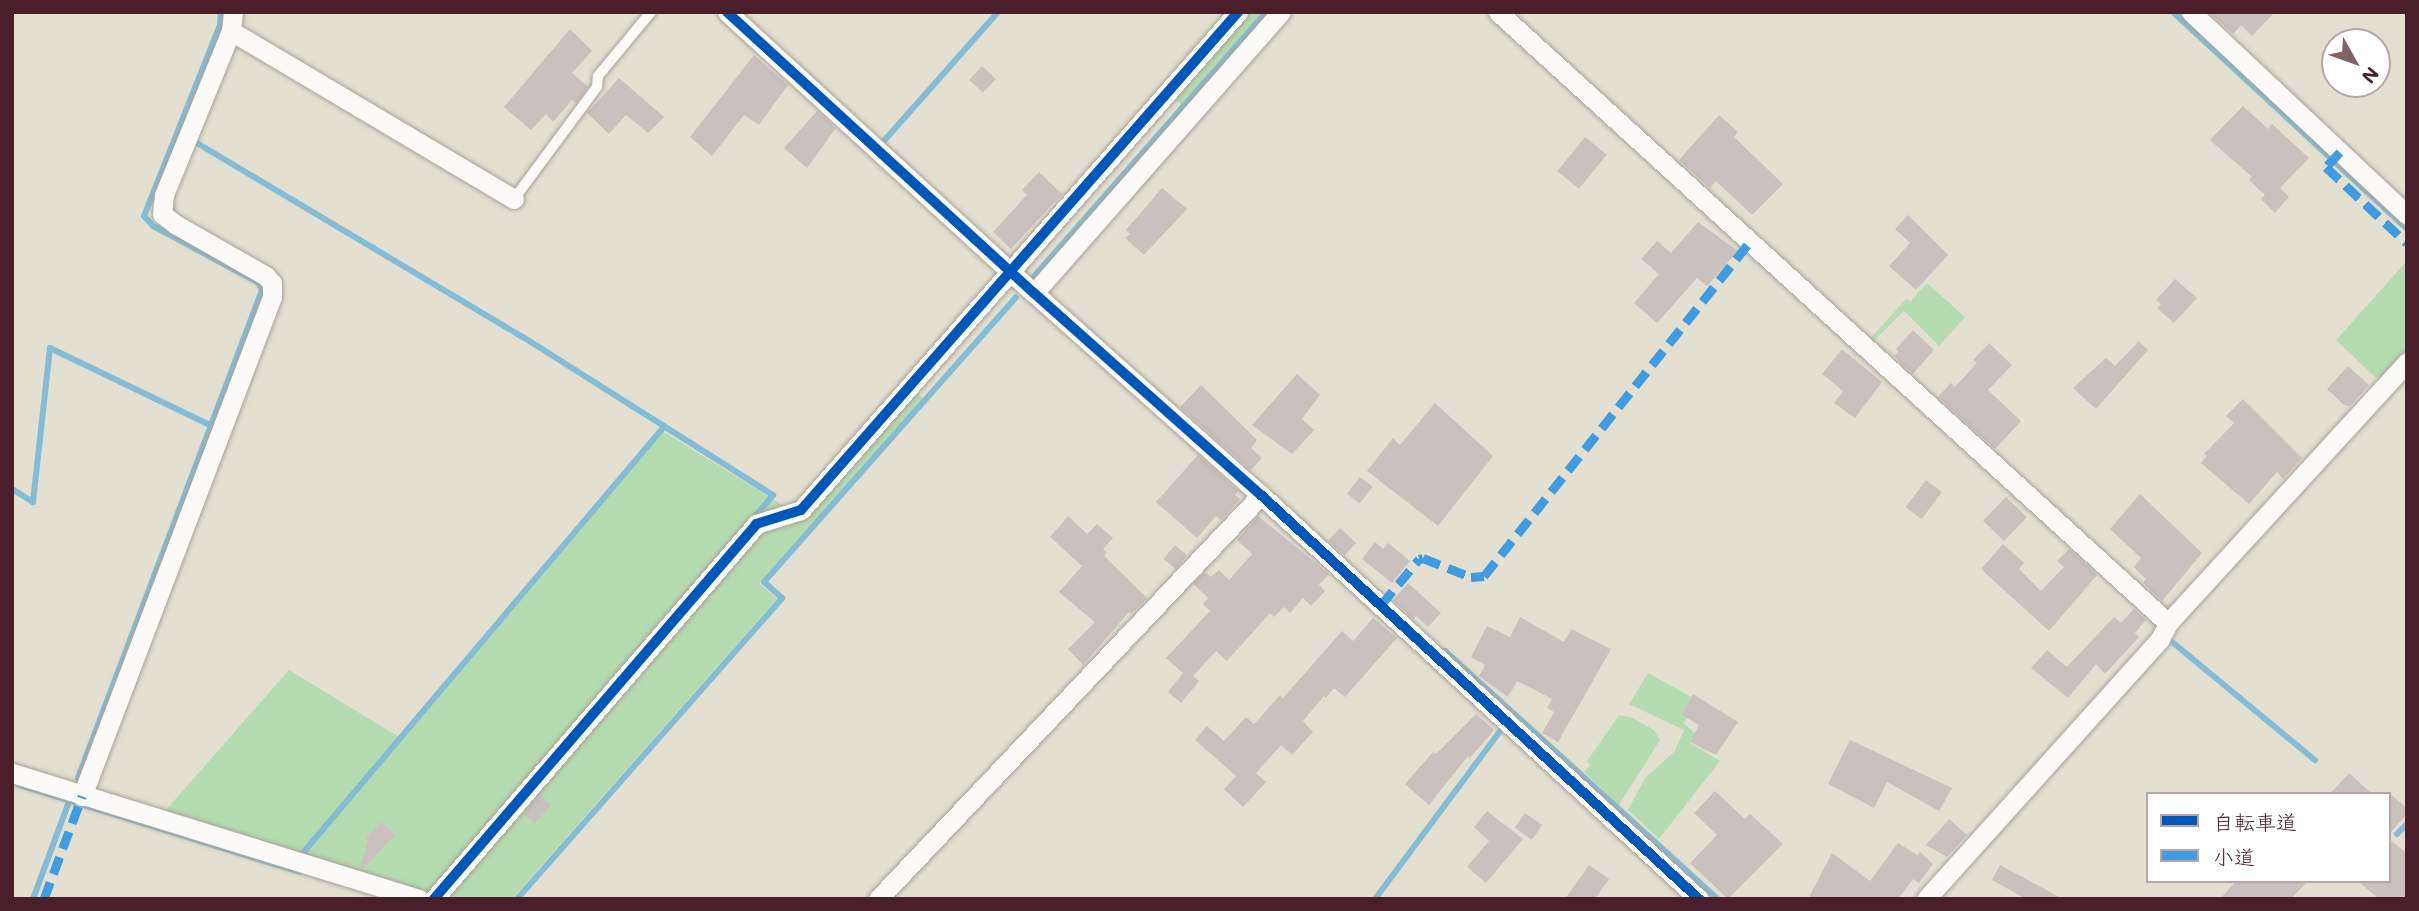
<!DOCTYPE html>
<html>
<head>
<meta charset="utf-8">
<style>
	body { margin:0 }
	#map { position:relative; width:2419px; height:911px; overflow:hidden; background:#e3e0d1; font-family:Mali,"Klee One",sans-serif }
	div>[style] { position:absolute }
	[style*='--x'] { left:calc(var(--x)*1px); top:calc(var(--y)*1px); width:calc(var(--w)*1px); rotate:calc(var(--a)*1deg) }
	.green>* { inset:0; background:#b5dcb0 }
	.stream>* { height:6px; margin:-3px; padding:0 3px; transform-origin:3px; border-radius:3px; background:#84bcd5 }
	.building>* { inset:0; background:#cac0bd; transform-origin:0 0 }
	.roads { filter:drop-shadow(0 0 2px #a8a199) drop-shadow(0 0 2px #a8a199) }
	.lane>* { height:10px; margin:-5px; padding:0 5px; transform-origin:5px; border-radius:5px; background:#fbfaf8 }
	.street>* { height:19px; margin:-9.5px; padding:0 9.5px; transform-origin:9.5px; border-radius:9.5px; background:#fbfaf8 }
	.quiet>* { height:9px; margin-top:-4.5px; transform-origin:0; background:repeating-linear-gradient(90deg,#409be1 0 18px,transparent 0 27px) }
	.cycleway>* { height:10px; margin:-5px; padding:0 5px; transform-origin:5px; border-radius:5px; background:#0057b8 }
	span { translate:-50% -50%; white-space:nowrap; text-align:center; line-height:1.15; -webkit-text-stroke:7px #fff; paint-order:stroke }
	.frame { position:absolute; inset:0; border:14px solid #4a1f2b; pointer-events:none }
	.legend { position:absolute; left:2146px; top:792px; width:245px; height:91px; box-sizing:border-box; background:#fff; border:2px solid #b7a5aa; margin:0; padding:9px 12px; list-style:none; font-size:21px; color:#4a1f2b }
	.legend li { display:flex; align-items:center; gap:14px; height:35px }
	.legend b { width:35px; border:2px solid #b7a5aa }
	.north { position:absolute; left:2321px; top:28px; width:70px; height:70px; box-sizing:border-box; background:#fff; border:2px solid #b7a5aa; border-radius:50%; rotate:130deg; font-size:19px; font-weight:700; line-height:28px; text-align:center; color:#4a1f2b }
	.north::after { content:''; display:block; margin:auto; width:24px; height:32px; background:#806365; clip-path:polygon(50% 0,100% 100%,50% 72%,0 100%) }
</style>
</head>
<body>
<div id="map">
	<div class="green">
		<div style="clip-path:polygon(1245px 12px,1263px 12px,1181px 105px,1171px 97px)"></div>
		<div style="clip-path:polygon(2407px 261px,2407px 354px,2384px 379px,2374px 376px,2336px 340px)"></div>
		<div style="clip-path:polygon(1927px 283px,1965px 317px,1939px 346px,1904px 311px,1871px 344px,1868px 341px,1906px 299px,1911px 301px)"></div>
		<div style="clip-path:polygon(911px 389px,924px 399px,759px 583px,777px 599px,512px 899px,448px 899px,428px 894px,165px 811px,289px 670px,399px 737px,659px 429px,802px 517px)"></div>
		<div style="clip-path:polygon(1648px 673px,1695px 699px,1684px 724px,1696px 734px,1690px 743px,1720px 761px,1659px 839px,1628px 810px,1645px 778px,1674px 752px,1684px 730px,1629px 704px)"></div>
		<div style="clip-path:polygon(1619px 715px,1631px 717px,1654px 730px,1660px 740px,1619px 805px,1584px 772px,1590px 765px,1587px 761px)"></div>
	</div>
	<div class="stream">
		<div style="--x:2173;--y:12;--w:319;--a:42.8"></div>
		<div style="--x:192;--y:140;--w:385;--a:30.8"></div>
		<div style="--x:523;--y:337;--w:296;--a:32.3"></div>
		<div style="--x:773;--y:495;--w:31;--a:130"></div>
		<div style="--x:883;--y:142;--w:174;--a:-48.5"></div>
		<div style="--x:1030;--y:281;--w:358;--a:-48.7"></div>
		<div style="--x:12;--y:489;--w:25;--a:32"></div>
		<div style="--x:33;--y:502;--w:155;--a:-83.7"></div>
		<div style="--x:50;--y:348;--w:178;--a:25.7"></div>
		<div style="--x:2171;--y:641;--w:187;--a:39.6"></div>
		<div style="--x:1445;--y:651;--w:369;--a:42.3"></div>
		<div style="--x:78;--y:778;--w:522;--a:-69.34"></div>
		<div style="--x:262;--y:290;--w:8;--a:-113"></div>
		<div style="--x:259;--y:283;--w:120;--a:-151.7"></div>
		<div style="--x:153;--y:226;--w:13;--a:-132"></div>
		<div style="--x:144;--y:216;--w:206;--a:-68.3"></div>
		<div style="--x:220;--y:25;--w:13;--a:-86"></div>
		<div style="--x:19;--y:785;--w:294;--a:17.2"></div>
		<div style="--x:2397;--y:834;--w:14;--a:-45"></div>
		<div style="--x:302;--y:854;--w:558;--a:-49.72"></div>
		<div style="--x:33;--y:899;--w:107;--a:-69.7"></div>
		<div style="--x:517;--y:899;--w:401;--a:-48.6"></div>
		<div style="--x:782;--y:598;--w:24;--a:-138"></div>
		<div style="--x:764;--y:582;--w:380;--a:-48.5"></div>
		<div style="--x:1375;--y:899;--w:211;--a:-53.3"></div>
	</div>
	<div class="building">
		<div style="clip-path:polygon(2209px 12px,2275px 12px,2252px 36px,2241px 25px,2233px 34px)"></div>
		<div style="clip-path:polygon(570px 29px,592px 51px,572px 73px,588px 87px,576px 103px,572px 100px,553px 122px,546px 114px,531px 130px,504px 107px)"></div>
		<div style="clip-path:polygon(754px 55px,788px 85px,759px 125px,744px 115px,712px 156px,690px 137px)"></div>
		<div style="left:982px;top:66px;width:19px;height:19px;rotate:43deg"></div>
		<div style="clip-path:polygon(619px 78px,664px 117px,648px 133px,626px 115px,609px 134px,587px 113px)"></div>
		<div style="clip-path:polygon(2243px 106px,2268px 129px,2272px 124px,2309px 158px,2280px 188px,2289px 197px,2275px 213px,2261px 199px,2265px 195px,2249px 180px,2252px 177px,2210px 140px)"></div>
		<div style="clip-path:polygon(817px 111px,836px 128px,807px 168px,784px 148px)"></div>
		<div style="clip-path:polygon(1719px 115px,1738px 132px,1734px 137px,1783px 184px,1752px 215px,1716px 181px,1710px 188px,1679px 160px)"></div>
		<div style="left:1585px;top:137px;width:28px;height:44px;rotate:39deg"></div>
		<div style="clip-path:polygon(1039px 172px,1062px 194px,1011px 249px,993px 232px,1027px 195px,1022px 190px)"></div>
		<div style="clip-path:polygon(1162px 188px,1187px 209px,1144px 255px,1125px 238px,1130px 234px,1126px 230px)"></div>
		<div style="clip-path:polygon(1908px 215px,1948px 255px,1916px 290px,1889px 266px,1910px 243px,1895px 229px)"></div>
		<div style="clip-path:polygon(1698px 222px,1738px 251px,1707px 286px,1697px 278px,1657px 323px,1634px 303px,1659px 274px,1641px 259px,1657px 241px,1671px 253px)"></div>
		<div style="clip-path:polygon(2175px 279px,2197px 298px,2174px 323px,2157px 308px,2161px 304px,2156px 300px)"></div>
		<div style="clip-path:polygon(1913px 330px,1934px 350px,1913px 374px,1894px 356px,1899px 351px,1896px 349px)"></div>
		<div style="clip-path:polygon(2139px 341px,2148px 350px,2096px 409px,2073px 388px,2106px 358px,2115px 366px)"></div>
		<div style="clip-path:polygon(1989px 343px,2012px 365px,1988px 390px,2021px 421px,1995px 449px,1938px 397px,1951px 383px,1955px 387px,1977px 363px,1973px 360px)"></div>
		<div style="clip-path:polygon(1842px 349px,1882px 382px,1855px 418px,1834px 403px,1843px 391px,1822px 374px)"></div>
		<div style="clip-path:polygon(2348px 366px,2369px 385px,2350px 406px,2344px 405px,2327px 389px)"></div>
		<div style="clip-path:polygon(1297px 374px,1320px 395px,1302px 419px,1314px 430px,1292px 454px,1252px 425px)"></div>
		<div style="clip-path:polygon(1201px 385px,1257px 440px,1251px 448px,1262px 458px,1251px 470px,1180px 407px)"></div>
		<div style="clip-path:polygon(2243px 399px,2302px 458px,2283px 479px,2277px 472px,2249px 504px,2201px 463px,2207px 456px,2204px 454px,2234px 423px,2226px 416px)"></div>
		<div style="clip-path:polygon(1435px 403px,1493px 456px,1438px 526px,1367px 471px,1393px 438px,1400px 445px)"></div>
		<div style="clip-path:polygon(1198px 455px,1238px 491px,1235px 495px,1240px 499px,1221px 520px,1216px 516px,1197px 538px,1156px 502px)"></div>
		<div style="left:1360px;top:477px;width:16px;height:21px;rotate:38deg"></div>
		<div style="left:1926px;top:480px;width:20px;height:34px;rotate:37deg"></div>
		<div style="clip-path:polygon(2140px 494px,2202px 553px,2162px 601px,2143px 583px,2146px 579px,2134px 567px,2141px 558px,2110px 529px)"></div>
		<div style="left:2006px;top:497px;width:29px;height:33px;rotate:44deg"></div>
		<div style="clip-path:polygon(1068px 516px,1087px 534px,1097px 524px,1113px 538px,1103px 549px,1107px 552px,1104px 556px,1147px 598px,1131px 614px,1129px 612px,1083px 665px,1068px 649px,1095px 622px,1059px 592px,1082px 566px,1050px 537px)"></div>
		<div style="clip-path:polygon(1258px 516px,1329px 574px,1319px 585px,1325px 591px,1311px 606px,1303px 598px,1290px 613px,1284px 607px,1274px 617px,1270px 613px,1227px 661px,1216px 651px,1193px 676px,1199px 681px,1181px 703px,1168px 692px,1183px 673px,1166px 658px,1210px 611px,1203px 604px,1208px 598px,1193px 584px,1205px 572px,1211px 577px,1219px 570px,1229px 580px,1252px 554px,1237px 540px)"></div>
		<div style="left:1340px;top:528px;width:22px;height:17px;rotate:43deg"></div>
		<div style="clip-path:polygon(1375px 542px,1383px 549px,1388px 543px,1410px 561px,1392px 583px,1362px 559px)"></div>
		<div style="clip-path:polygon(2003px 544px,2024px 563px,2019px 569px,2041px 591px,2064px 567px,2057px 561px,2069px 549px,2097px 575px,2049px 631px,1983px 571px,1982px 568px)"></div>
		<div style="left:1175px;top:545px;width:16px;height:18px;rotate:40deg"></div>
		<div style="clip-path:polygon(1408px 583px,1441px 613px,1428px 627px,1416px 616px,1413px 619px,1393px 600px)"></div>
		<div style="clip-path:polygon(2134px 609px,2146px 620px,2135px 633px,2139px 637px,2105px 674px,2096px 664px,2068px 698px,2031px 668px,2047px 650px,2067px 667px,2114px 617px,2121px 623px)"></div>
		<div style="clip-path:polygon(1520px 617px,1564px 642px,1571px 629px,1611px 649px,1558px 742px,1542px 733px,1554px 712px,1547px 708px,1552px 699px,1517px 681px,1508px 697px,1479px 676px,1485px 665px,1471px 657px,1487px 626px,1510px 637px)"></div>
		<div style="clip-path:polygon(1373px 618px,1397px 638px,1345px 697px,1334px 688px,1326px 698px,1324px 696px,1303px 721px,1313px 732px,1292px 755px,1281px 745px,1256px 773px,1266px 782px,1243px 807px,1224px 789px,1236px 776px,1195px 740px,1207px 726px,1224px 741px,1246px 717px,1254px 724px,1280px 695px,1283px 698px,1342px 631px,1353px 641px)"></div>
		<div style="clip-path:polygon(1693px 694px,1738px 722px,1716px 755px,1690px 742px,1699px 725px,1682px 715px)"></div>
		<div style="clip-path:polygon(1476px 714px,1494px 730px,1470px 758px,1468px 756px,1429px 805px,1405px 784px,1433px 752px,1436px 754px)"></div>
		<div style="clip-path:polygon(1850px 740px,1952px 788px,1939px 811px,1887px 782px,1874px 808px,1828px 784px)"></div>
		<div style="clip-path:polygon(2349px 773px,2372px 794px,2330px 794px)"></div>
		<div style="clip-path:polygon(1715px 791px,1745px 819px,1750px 814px,1783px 844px,1728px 899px,1690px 863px,1717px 835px,1694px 813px)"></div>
		<div style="clip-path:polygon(2389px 793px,2407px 808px,2407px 814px,2389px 834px)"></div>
		<div style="left:540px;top:795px;width:15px;height:25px;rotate:42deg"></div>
		<div style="clip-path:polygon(1487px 811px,1523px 839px,1486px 883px,1467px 867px,1489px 841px,1474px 827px)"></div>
		<div style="left:1525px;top:813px;width:21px;height:18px;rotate:35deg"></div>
		<div style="clip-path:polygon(1949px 819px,1967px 835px,1947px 857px,1926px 845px)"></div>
		<div style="clip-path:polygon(381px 822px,395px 835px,363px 869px,360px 868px,368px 840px,366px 838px)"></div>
		<div style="clip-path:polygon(2389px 839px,2407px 853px,2407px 899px,2379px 899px,2358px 881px,2389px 881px)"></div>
		<div style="clip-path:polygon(1898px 843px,1917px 855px,1920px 852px,1933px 864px,1919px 883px,1913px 879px,1898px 899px,1808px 899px,1832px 853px,1870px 881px)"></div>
		<div style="clip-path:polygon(1589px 865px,1609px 879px,1595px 899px,1565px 899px)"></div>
		<div style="clip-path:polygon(2000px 865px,2063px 899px,2026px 899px,1992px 880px)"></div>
		<div style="clip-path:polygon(2236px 881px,2308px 881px,2291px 899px,2220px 899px)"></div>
	</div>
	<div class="roads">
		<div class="lane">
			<div style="--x:514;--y:199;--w:139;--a:-53.5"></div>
			<div style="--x:597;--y:87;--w:11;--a:-85"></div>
			<div style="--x:598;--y:76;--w:83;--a:-50.4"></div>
		</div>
		<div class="street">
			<div style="--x:727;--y:12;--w:416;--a:42.5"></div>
			<div style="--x:1034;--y:293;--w:304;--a:41.7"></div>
			<div style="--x:1261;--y:495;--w:596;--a:42.69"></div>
			<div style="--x:1498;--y:12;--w:907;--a:42.36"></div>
			<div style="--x:2191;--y:12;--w:296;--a:43.2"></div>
			<div style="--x:231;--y:31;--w:329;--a:30.7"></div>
			<div style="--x:1034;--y:293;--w:374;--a:-48.7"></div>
			<div style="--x:12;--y:773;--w:426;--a:17.2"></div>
			<div style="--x:82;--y:796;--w:534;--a:-69.16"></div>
			<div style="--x:272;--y:297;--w:14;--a:-90"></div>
			<div style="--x:272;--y:283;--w:9;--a:-131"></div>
			<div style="--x:266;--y:276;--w:105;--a:-150.3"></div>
			<div style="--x:175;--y:224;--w:16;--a:-142"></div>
			<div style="--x:162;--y:214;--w:19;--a:-84"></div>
			<div style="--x:164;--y:195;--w:177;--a:-67.8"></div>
			<div style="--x:231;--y:31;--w:19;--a:-84"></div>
			<div style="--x:434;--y:899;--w:494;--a:-49.3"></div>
			<div style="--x:756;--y:524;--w:47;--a:-17.3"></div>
			<div style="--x:801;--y:510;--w:663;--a:-48.73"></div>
			<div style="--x:878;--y:899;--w:557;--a:-46.53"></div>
			<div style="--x:1926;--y:899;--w:350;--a:-48"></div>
			<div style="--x:2160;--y:639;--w:18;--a:-63"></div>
			<div style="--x:2168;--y:623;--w:354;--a:-47.5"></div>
		</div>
	</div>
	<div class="quiet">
		<div style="--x:2340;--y:152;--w:21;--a:133"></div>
		<div style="--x:2326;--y:167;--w:111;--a:43.2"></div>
		<div style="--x:1381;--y:605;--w:60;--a:-50.4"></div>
		<div style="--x:1419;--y:559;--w:4;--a:-14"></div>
		<div style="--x:1423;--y:558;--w:52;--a:21.6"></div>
		<div style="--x:1471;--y:577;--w:13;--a:-4"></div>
		<div style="--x:1484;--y:576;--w:427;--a:-51.5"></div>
		<div style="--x:44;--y:899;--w:110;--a:-69.7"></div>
	</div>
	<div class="cycleway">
		<div style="--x:727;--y:12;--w:416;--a:42.5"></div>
		<div style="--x:1034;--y:293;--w:304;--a:41.7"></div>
		<div style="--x:1261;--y:495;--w:596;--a:42.69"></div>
		<div style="--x:434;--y:899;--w:494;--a:-49.3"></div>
		<div style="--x:756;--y:524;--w:47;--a:-17.3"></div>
		<div style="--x:801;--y:510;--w:663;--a:-48.73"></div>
	</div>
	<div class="frame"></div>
	<ul class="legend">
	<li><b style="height:9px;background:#0057b8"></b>自転車道</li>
	<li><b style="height:9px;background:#409be1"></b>小道</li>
	</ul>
	<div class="north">N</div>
</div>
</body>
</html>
